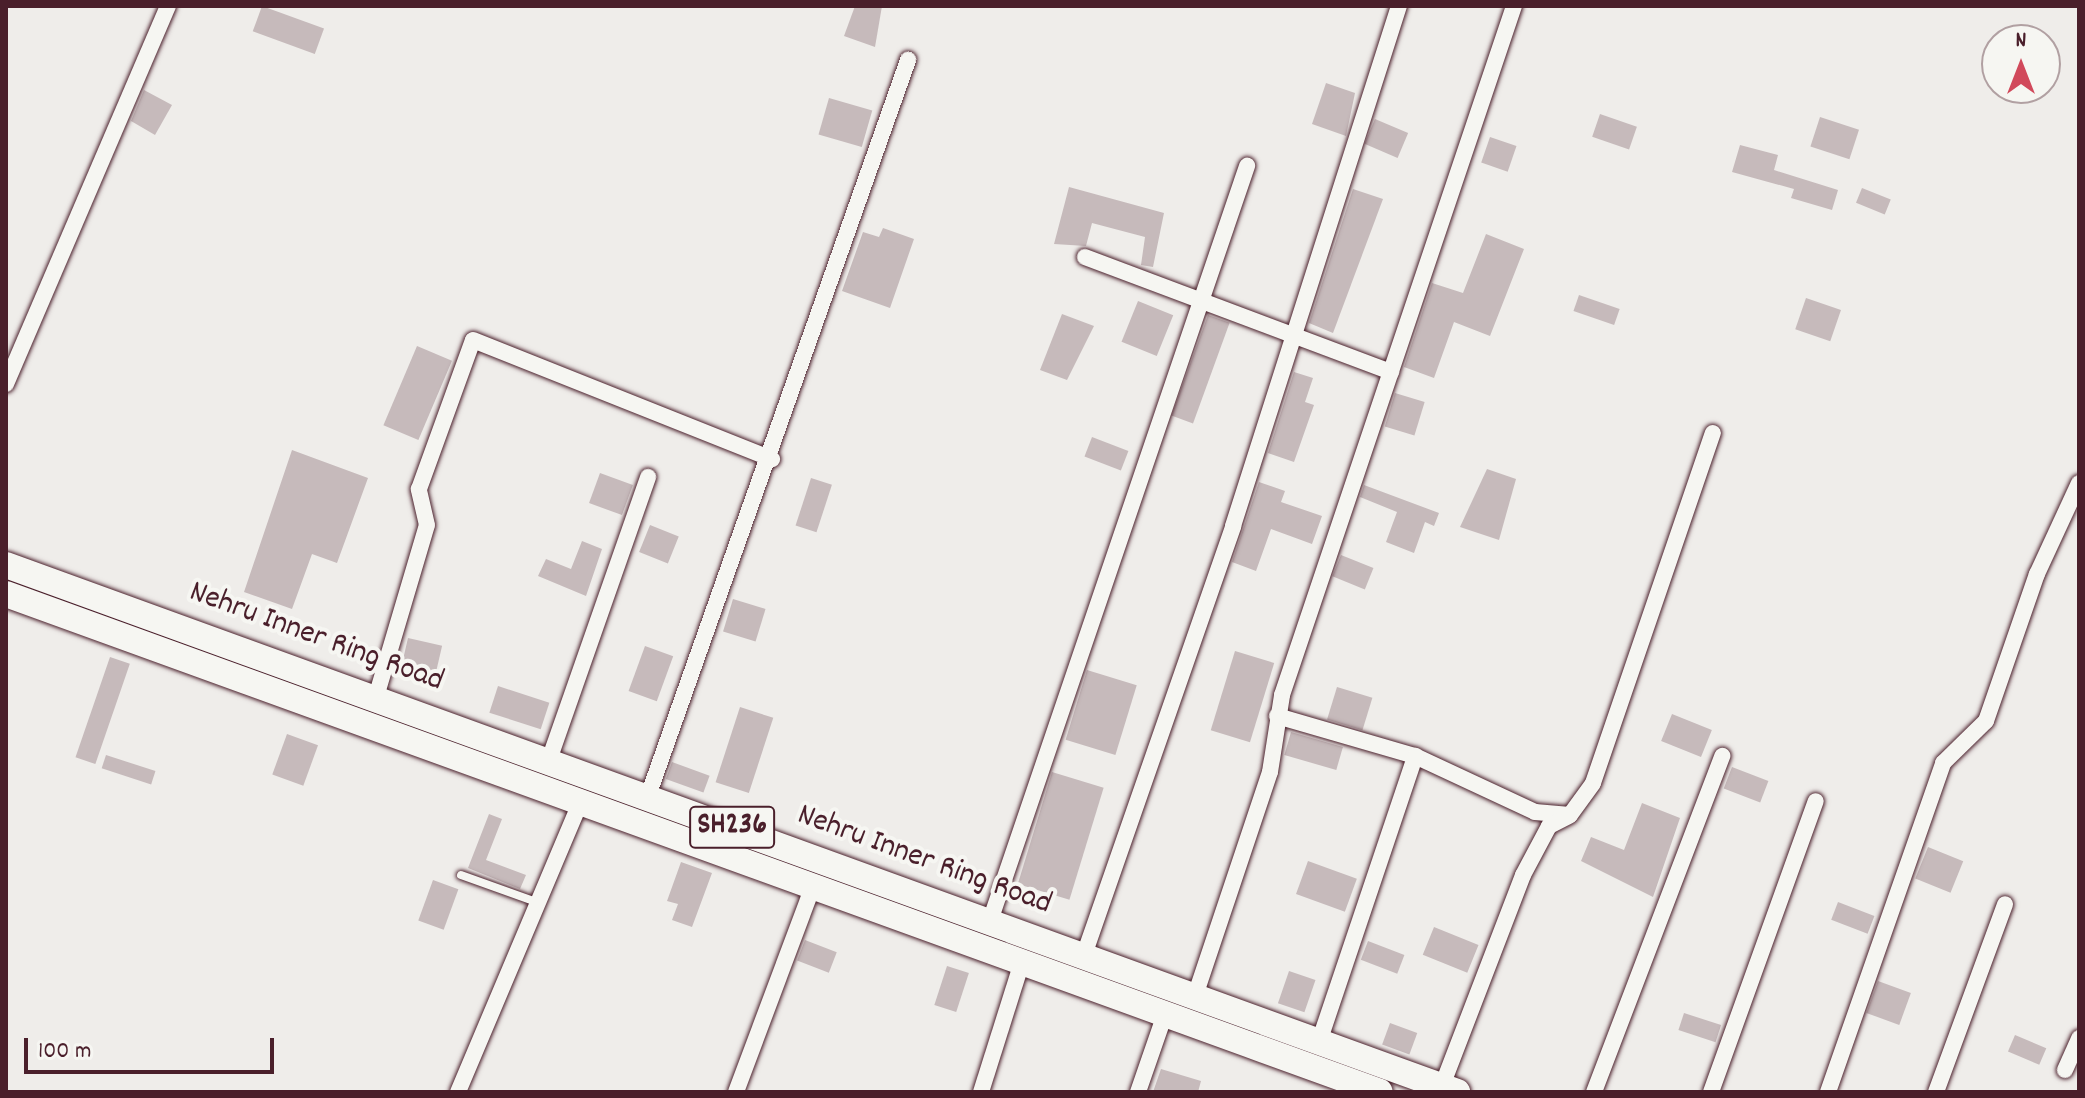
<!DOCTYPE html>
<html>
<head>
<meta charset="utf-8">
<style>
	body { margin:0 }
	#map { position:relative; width:2085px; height:1098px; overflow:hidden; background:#efedea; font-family:Dekko,sans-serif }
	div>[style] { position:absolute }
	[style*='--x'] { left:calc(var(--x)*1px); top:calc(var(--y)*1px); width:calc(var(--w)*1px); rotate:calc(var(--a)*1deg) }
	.building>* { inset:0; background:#c6babb; transform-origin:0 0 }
	.roads { filter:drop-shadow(0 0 2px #4a1f2b) drop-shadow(0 0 2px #4a1f2b) }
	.service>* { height:8px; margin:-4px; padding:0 4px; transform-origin:4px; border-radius:4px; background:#f6f6f2 }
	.minor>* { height:16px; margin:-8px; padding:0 8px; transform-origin:8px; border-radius:8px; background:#f6f6f2 }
	.primary>* { height:26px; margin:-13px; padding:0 13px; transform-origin:13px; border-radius:13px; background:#f6f6f2 }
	span { translate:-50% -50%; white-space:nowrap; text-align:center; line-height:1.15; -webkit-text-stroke:8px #f6f6f2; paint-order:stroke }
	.shield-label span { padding:2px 6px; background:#f6f6f2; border:2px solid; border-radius:6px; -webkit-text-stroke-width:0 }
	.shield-label { font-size:30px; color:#4a1f2b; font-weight:700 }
	.street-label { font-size:32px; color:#4a1f2b }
	.frame { position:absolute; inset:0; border:8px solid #4a1f2b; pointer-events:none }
	.north { position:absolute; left:1981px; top:24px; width:80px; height:80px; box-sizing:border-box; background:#f6f6f2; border:2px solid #b1a0a2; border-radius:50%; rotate:0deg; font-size:22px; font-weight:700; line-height:32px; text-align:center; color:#4a1f2b }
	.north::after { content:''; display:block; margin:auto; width:28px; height:36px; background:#d1495b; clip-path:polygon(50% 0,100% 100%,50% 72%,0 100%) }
	.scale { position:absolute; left:24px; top:1038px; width:250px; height:36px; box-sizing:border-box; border:4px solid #4a1f2b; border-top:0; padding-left:10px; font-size:24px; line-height:28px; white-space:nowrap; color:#4a1f2b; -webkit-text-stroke:6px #f6f6f2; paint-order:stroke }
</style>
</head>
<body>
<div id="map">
	<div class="building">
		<div style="left:262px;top:6px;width:66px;height:27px;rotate:20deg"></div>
		<div style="clip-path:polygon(855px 6px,882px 6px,875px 47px,844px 36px)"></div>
		<div style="clip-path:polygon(1326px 83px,1355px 93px,1346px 136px,1312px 124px)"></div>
		<div style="clip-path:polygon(144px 90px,172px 105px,155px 135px,131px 121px)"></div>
		<div style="left:829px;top:98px;width:45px;height:38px;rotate:16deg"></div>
		<div style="left:1600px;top:114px;width:39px;height:24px;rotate:19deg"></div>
		<div style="left:1820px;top:117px;width:41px;height:31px;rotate:18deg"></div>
		<div style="left:1375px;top:119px;width:36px;height:27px;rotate:23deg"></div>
		<div style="left:1490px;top:137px;width:28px;height:27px;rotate:19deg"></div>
		<div style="clip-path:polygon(1740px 145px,1778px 155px,1774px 170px,1838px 190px,1832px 210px,1791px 198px,1794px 189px,1732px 172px)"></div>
		<div style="clip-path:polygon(1069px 187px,1164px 213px,1153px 267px,1141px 265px,1145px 237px,1092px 223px,1086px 246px,1054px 244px)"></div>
		<div style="left:1862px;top:188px;width:31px;height:16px;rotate:22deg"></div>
		<div style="clip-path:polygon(1353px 189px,1383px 199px,1333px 333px,1309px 323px)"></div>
		<div style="clip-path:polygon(883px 228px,914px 239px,890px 308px,842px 291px,863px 232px,879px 237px)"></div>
		<div style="clip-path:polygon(1486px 234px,1524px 249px,1490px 336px,1454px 322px,1434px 378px,1404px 367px,1432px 283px,1463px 293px)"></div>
		<div style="left:1579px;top:295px;width:43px;height:17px;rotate:19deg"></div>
		<div style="left:1806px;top:298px;width:37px;height:33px;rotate:19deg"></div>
		<div style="left:1138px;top:301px;width:38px;height:44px;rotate:22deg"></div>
		<div style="clip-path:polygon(1062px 314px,1094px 326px,1067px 380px,1040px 370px)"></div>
		<div style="left:1208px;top:315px;width:23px;height:107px;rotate:20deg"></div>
		<div style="left:417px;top:346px;width:38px;height:86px;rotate:23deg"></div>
		<div style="clip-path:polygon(1294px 372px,1313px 378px,1305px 402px,1314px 405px,1294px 462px,1268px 453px)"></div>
		<div style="left:1395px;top:393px;width:31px;height:35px;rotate:17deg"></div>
		<div style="left:1092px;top:437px;width:39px;height:21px;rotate:21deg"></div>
		<div style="clip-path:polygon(292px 450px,368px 478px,337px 563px,312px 554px,292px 609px,244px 592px)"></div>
		<div style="clip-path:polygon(1487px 469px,1516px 479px,1499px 540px,1460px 527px)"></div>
		<div style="left:600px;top:473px;width:35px;height:32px;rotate:20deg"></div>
		<div style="left:811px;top:478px;width:22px;height:50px;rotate:18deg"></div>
		<div style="clip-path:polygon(1259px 482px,1285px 491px,1281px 502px,1322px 516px,1312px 544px,1271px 529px,1256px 571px,1232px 562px)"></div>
		<div style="clip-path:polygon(1364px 485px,1439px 513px,1434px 526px,1425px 522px,1414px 553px,1386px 542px,1397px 512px,1360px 497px)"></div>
		<div style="left:650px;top:525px;width:31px;height:29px;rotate:22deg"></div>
		<div style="clip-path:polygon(582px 541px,602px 549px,586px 596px,538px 576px,546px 559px,571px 569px)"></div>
		<div style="left:1341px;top:555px;width:35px;height:23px;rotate:22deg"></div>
		<div style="left:733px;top:599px;width:34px;height:34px;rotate:17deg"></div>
		<div style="left:408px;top:638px;width:35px;height:39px;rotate:13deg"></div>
		<div style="left:645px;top:646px;width:30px;height:48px;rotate:20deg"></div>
		<div style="left:1235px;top:651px;width:41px;height:83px;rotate:17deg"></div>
		<div style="left:110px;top:657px;width:21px;height:106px;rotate:19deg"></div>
		<div style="left:1087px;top:670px;width:52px;height:73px;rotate:17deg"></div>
		<div style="left:498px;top:686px;width:54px;height:28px;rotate:18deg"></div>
		<div style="left:1337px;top:687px;width:37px;height:34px;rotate:17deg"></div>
		<div style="left:740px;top:707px;width:35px;height:79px;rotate:18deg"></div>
		<div style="left:1672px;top:714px;width:43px;height:29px;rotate:22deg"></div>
		<div style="left:1291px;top:732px;width:54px;height:24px;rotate:16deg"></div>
		<div style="left:287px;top:734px;width:33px;height:43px;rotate:20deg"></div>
		<div style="left:106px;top:755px;width:52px;height:14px;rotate:18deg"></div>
		<div style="left:672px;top:762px;width:40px;height:18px;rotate:20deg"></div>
		<div style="left:1732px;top:767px;width:39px;height:23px;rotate:21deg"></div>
		<div style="left:1052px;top:772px;width:54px;height:117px;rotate:17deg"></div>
		<div style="clip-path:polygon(1642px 803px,1680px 818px,1653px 897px,1581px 861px,1591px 837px,1624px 850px)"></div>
		<div style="clip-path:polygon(489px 814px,502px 819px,486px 860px,526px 875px,520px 889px,468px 868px)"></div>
		<div style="left:1928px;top:847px;width:38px;height:34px;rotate:22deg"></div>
		<div style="left:1308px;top:861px;width:52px;height:35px;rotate:20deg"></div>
		<div style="clip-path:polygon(681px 862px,712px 873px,692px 927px,672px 920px,678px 904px,667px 901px)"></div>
		<div style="left:433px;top:880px;width:27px;height:43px;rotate:20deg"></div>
		<div style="left:1838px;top:902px;width:39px;height:19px;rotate:21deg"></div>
		<div style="left:1434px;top:927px;width:48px;height:30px;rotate:22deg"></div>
		<div style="left:805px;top:940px;width:34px;height:22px;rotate:21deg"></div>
		<div style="left:1368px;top:941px;width:39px;height:20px;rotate:21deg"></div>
		<div style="left:947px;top:966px;width:23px;height:41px;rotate:18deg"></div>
		<div style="left:1289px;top:971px;width:28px;height:34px;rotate:19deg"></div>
		<div style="left:1878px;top:981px;width:35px;height:34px;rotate:20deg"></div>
		<div style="left:1684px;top:1013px;width:39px;height:18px;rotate:18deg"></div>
		<div style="left:1390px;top:1023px;width:29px;height:23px;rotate:20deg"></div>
		<div style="left:2015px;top:1035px;width:34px;height:18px;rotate:23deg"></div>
		<div style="clip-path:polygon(1161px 1069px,1201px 1081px,1198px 1092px,1153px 1092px)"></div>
	</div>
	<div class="roads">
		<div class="service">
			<div style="--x:461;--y:875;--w:83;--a:19.7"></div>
		</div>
		<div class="minor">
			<div style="--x:1085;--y:257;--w:327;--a:20.6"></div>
			<div style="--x:6;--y:384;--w:411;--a:-66.8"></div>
			<div style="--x:376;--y:697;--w:179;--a:-73.5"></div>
			<div style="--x:427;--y:525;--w:37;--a:-103"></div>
			<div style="--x:419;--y:489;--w:158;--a:-70.1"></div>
			<div style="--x:473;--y:340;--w:322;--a:21.7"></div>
			<div style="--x:1277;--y:716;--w:144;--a:16.2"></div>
			<div style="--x:1415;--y:756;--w:132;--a:25"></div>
			<div style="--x:1535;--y:812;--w:35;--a:5"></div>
			<div style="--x:1570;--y:815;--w:39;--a:-54"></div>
			<div style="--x:1593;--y:783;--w:370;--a:-71.1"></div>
			<div style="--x:549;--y:760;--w:300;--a:-70.7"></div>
			<div style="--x:648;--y:796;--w:781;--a:-70.54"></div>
			<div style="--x:990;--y:921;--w:798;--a:-71.2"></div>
			<div style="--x:1084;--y:955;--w:454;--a:-70.8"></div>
			<div style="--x:1233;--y:526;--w:546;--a:-72.3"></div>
			<div style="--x:1195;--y:996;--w:236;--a:-71.5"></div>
			<div style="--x:1270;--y:772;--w:78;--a:-81.1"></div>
			<div style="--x:1282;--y:695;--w:727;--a:-71.39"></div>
			<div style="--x:1319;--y:1042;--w:302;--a:-71.4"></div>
			<div style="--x:2065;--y:1070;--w:35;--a:-66"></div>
			<div style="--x:1442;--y:1086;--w:226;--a:-69"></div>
			<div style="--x:1523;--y:875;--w:55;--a:-62"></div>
			<div style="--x:1549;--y:826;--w:22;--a:-27"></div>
			<div style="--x:458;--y:1092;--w:316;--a:-67.1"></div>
			<div style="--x:736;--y:1092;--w:220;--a:-69.5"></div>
			<div style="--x:981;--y:1092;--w:136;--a:-72.5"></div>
			<div style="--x:1138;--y:1092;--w:83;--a:-70.9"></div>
			<div style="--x:1594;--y:1092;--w:360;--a:-69.1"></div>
			<div style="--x:1711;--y:1092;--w:309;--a:-70.2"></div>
			<div style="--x:1828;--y:1092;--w:349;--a:-70.7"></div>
			<div style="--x:1943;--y:763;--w:60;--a:-44.3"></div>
			<div style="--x:1986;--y:721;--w:156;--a:-70.9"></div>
			<div style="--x:2037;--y:574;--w:100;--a:-65.2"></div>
			<div style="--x:1936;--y:1092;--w:200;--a:-69.8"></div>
		</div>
		<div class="primary">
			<div style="--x:6;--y:565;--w:1544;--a:19.96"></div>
			<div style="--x:6;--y:594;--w:1461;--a:19.92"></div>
		</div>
	</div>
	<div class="shield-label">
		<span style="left:732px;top:827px">SH236</span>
	</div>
	<div class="street-label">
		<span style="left:316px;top:638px;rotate:20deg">Nehru Inner Ring Road</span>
		<span style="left:924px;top:861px;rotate:20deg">Nehru Inner Ring Road</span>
	</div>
	<div class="frame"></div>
	<div class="north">N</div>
	<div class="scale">100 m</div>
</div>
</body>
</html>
